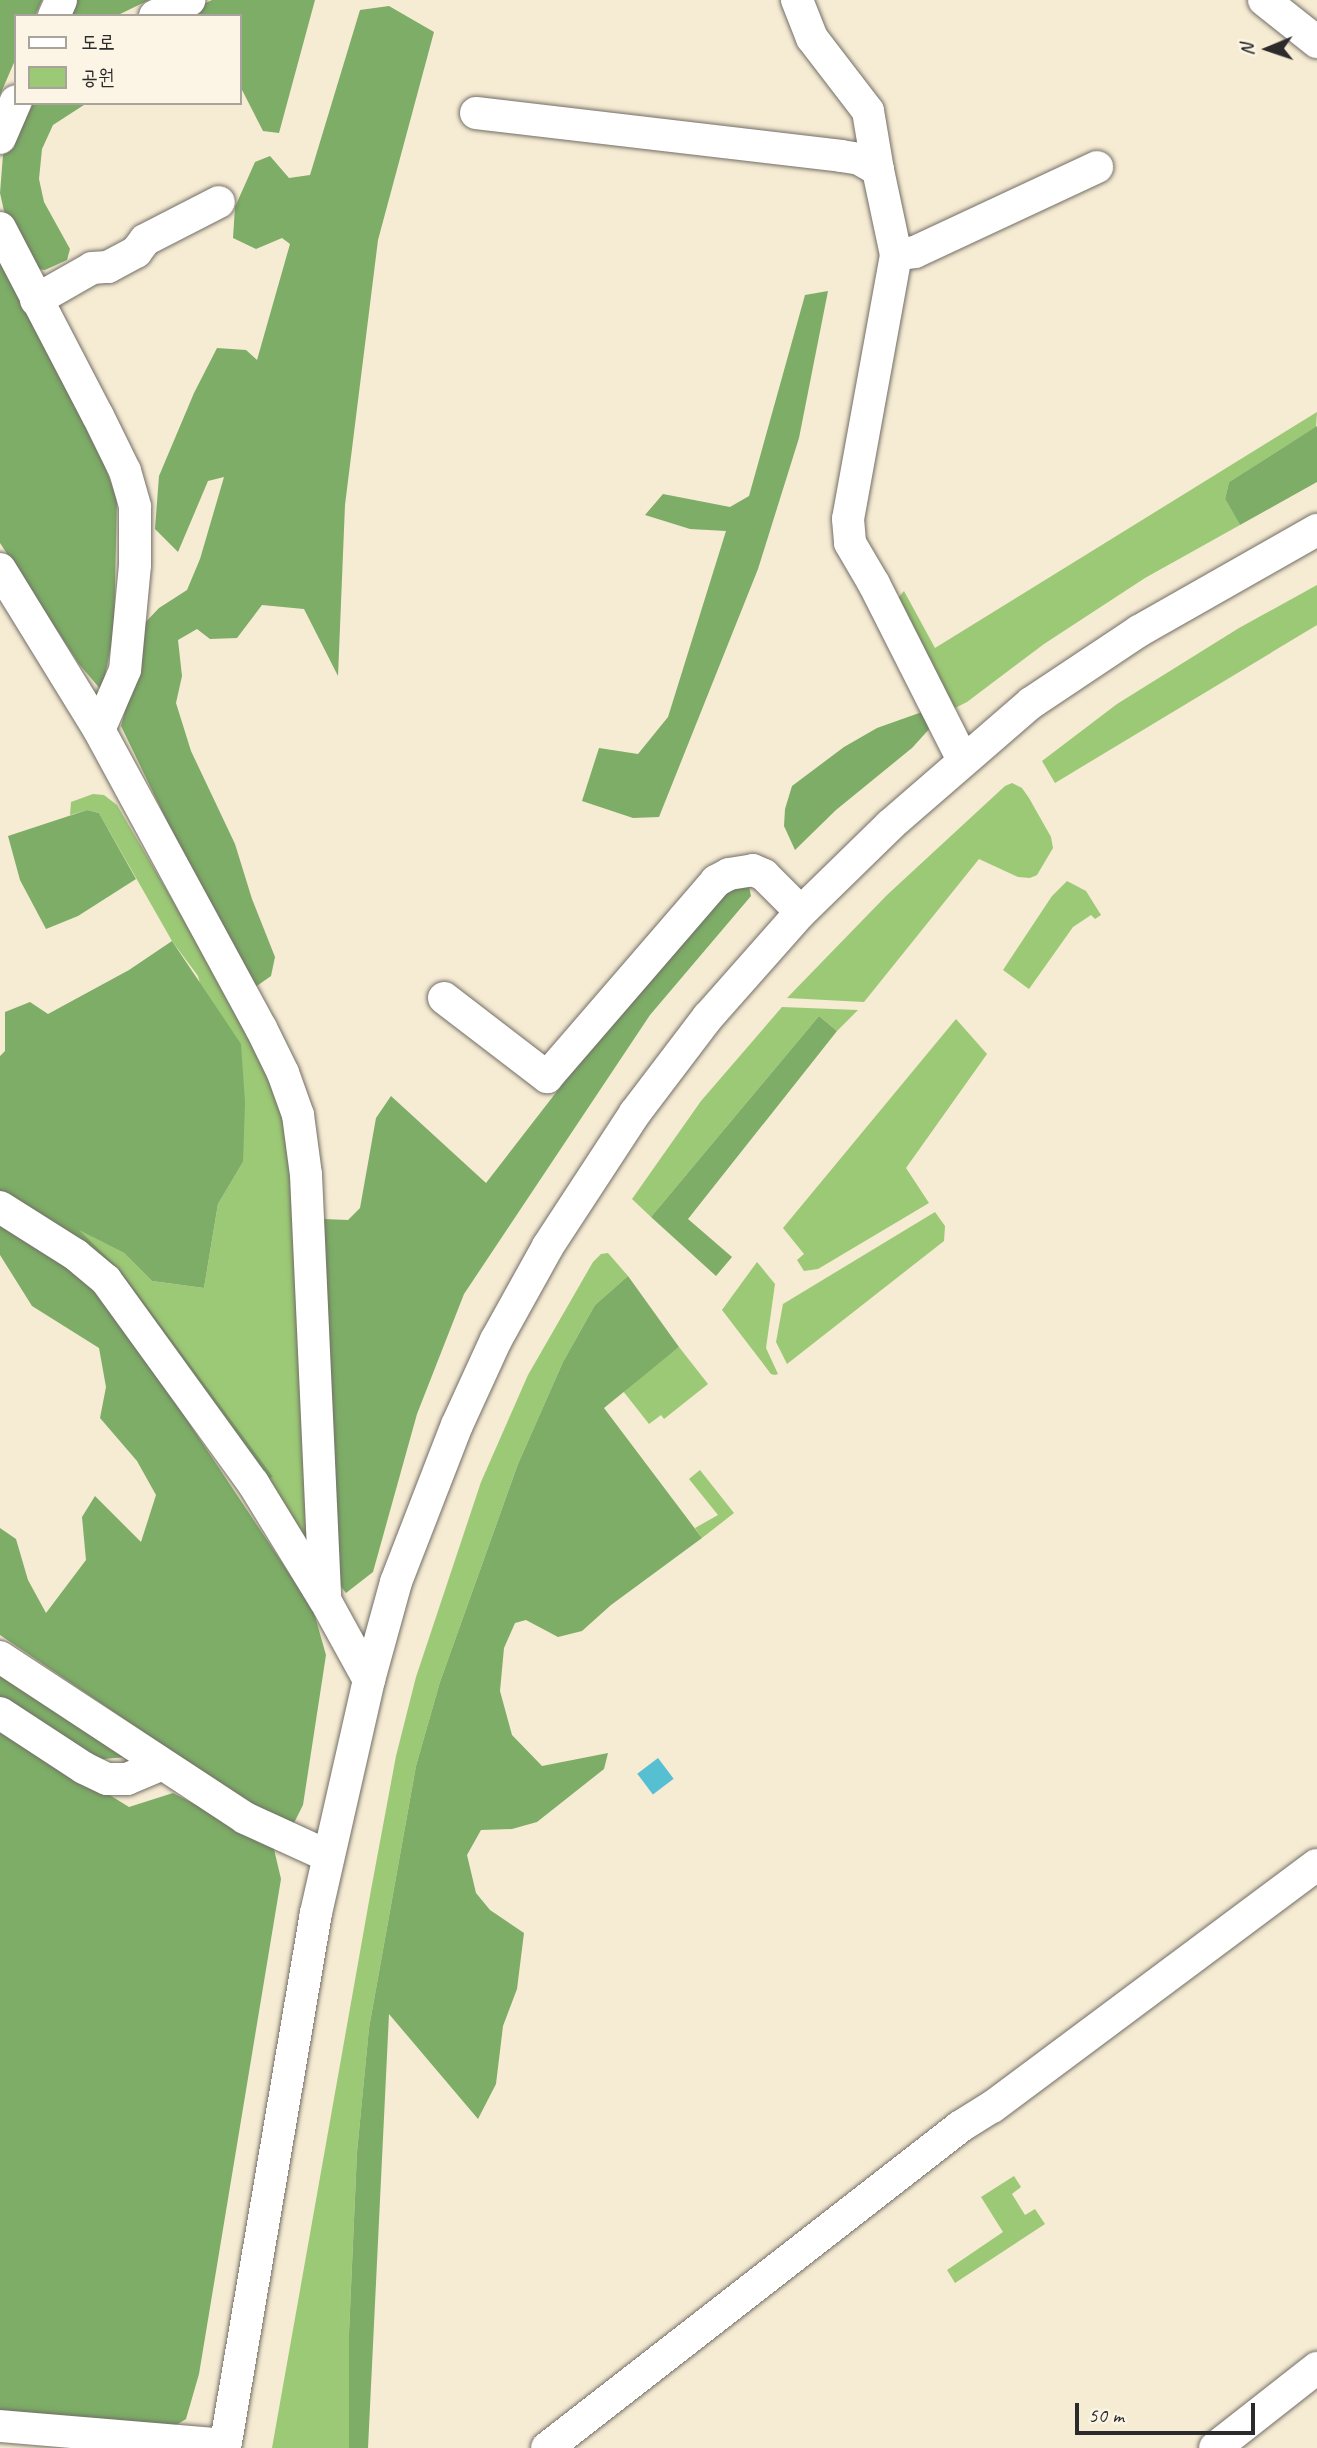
<!DOCTYPE html>
<html>
<head>
<meta charset="utf-8">
<style>
	body { margin:0 }
	#map { position:relative; width:1317px; height:2448px; overflow:hidden; background:#f6ebd3; font-family:Caveat,"Poor Story",sans-serif }
	div>[style] { position:absolute }
	[style*='--x'] { left:calc(var(--x)*1px); top:calc(var(--y)*1px); width:calc(var(--w)*1px); rotate:calc(var(--a)*1deg) }
	.green>* { inset:0; background:#9cc976 }
	.forest>* { inset:0; background:#7dad67 }
	.water>* { inset:0; background:#56c0d2; transform-origin:0 0 }
	.roads { filter:drop-shadow(0 0 2px #726e66) drop-shadow(0 0 2px #726e66) }
	.minor>* { height:32px; margin:-16px; padding:0 16px; transform-origin:16px; border-radius:16px; background:#fff }
	span { translate:-50% -50%; white-space:nowrap; text-align:center; line-height:1.15; -webkit-text-stroke:7px #fcf5e5; paint-order:stroke }
	.legend { position:absolute; left:14px; top:14px; width:228px; height:91px; box-sizing:border-box; background:#fcf5e5; border:2px solid #a8a49b; margin:0; padding:9px 12px; list-style:none; font-size:21px; color:#2b2b2b }
	.legend li { display:flex; align-items:center; gap:14px; height:35px }
	.legend b { width:35px; border:2px solid #a8a49b }
	.north { position:absolute; left:1233px; top:14px; width:70px; height:70px; -webkit-text-stroke:5px #fcf5e5; paint-order:stroke; rotate:268deg; font-size:19px; font-weight:700; line-height:28px; text-align:center; color:#2b2b2b }
	.north::after { content:''; display:block; margin:auto; width:24px; height:32px; background:#2b2b2b; clip-path:polygon(50% 0,100% 100%,50% 72%,0 100%) }
	.scale { position:absolute; left:1075px; top:2403px; width:180px; height:32px; box-sizing:border-box; border:4px solid #2b2b2b; border-top:0; padding-left:9px; font-size:21px; line-height:24px; white-space:nowrap; color:#2b2b2b; -webkit-text-stroke:5px #fcf5e5; paint-order:stroke }
</style>
</head>
<body>
<div id="map">
	<div class="green">
		<div style="clip-path:polygon(1317px 412px,1316px 427px,1229px 482px,1225px 499px,1240px 525px,1145px 578px,1044px 644px,967px 702px,955px 708px,942px 700px,898px 598px,904px 591px,935px 648px)"></div>
		<div style="clip-path:polygon(1317px 585px,1317px 625px,1055px 783px,1042px 761px,1117px 704px,1239px 628px)"></div>
		<div style="clip-path:polygon(1012px 783px,1022px 788px,1029px 798px,1051px 837px,1053px 848px,1037px 875px,1030px 878px,1018px 877px,979px 859px,864px 1002px,787px 998px,887px 895px,1005px 786px)"></div>
		<div style="clip-path:polygon(93px 794px,104px 795px,117px 805px,249px 1031px,281px 1102px,292px 1159px,307px 1548px,76px 1228px,124px 1253px,152px 1281px,204px 1288px,218px 1204px,243px 1162px,198px 976px,172px 941px,99px 813px,87px 810px,70px 815px,71px 802px)"></div>
		<div style="clip-path:polygon(1067px 881px,1086px 891px,1101px 915px,1095px 919px,1091px 915px,1073px 927px,1029px 989px,1003px 970px,1052px 896px)"></div>
		<div style="clip-path:polygon(782px 1007px,858px 1010px,837px 1031px,819px 1016px,651px 1217px,632px 1199px,701px 1101px)"></div>
		<div style="clip-path:polygon(956px 1019px,987px 1054px,906px 1168px,929px 1203px,818px 1269px,804px 1271px,797px 1260px,804px 1254px,783px 1228px)"></div>
		<div style="clip-path:polygon(935px 1212px,945px 1226px,944px 1241px,787px 1364px,776px 1342px,783px 1304px)"></div>
		<div style="clip-path:polygon(608px 1253px,628px 1276px,595px 1305px,563px 1362px,518px 1464px,440px 1682px,416px 1766px,369px 2028px,357px 2152px,349px 2333px,349px 2448px,272px 2448px,371px 1890px,396px 1756px,416px 1677px,481px 1482px,528px 1375px,593px 1262px,601px 1254px)"></div>
		<div style="clip-path:polygon(757px 1262px,775px 1284px,766px 1348px,778px 1374px,775px 1375px,771px 1374px,722px 1310px)"></div>
		<div style="clip-path:polygon(679px 1347px,708px 1384px,664px 1419px,661px 1415px,649px 1424px,623px 1391px)"></div>
		<div style="clip-path:polygon(700px 1470px,734px 1513px,702px 1538px,695px 1528px,718px 1515px,689px 1479px)"></div>
		<div style="clip-path:polygon(1014px 2176px,1021px 2187px,1012px 2194px,1025px 2215px,1035px 2209px,1045px 2224px,955px 2283px,947px 2270px,1003px 2232px,981px 2197px)"></div>
	</div>
	<div class="forest">
		<div style="clip-path:polygon(0 0,42px 0,35px 16px,16px 16px,16px 58px,0 95px)"></div>
		<div style="clip-path:polygon(73px 0,149px 0,116px 16px,65px 16px)"></div>
		<div style="clip-path:polygon(212px 0,315px 0,279px 133px,263px 131px,240px 86px,240px 16px,177px 16px)"></div>
		<div style="clip-path:polygon(389px 6px,434px 32px,378px 240px,345px 505px,338px 676px,304px 609px,262px 605px,237px 638px,210px 639px,197px 629px,178px 640px,182px 676px,176px 703px,191px 751px,235px 844px,252px 899px,275px 957px,271px 976px,254px 988px,211px 912px,121px 726px,133px 682px,141px 627px,159px 608px,187px 590px,200px 559px,224px 477px,208px 481px,178px 552px,155px 529px,159px 476px,194px 393px,217px 348px,246px 350px,257px 360px,290px 244px,282px 238px,256px 249px,233px 238px,235px 207px,255px 162px,270px 156px,289px 178px,310px 175px,360px 10px)"></div>
		<div style="clip-path:polygon(26px 103px,87px 103px,53px 125px,42px 149px,39px 179px,44px 202px,70px 249px,67px 260px,45px 270px,37px 269px,27px 258px,4px 211px,0 193px,3px 155px)"></div>
		<div style="clip-path:polygon(0 256px,104px 464px,117px 499px,114px 631px,102px 691px,79px 664px,0 543px)"></div>
		<div style="clip-path:polygon(828px 291px,799px 438px,758px 569px,659px 817px,633px 818px,582px 801px,599px 748px,638px 754px,668px 717px,726px 531px,690px 529px,645px 515px,663px 494px,730px 507px,749px 496px,805px 295px)"></div>
		<div style="clip-path:polygon(1317px 426px,1317px 482px,1240px 525px,1225px 499px,1229px 482px)"></div>
		<div style="clip-path:polygon(922px 712px,932px 726px,912px 748px,836px 810px,795px 850px,784px 826px,785px 809px,792px 786px,844px 747px,877px 728px)"></div>
		<div style="clip-path:polygon(87px 810px,99px 813px,136px 879px,78px 916px,46px 929px,20px 880px,8px 836px)"></div>
		<div style="clip-path:polygon(748px 882px,751px 896px,650px 1015px,464px 1294px,417px 1414px,373px 1572px,346px 1593px,332px 1575px,323px 1219px,348px 1220px,360px 1208px,376px 1118px,391px 1096px,486px 1183px,599px 1037px,711px 905px,735px 884px)"></div>
		<div style="clip-path:polygon(172px 941px,241px 1044px,245px 1102px,243px 1162px,218px 1204px,204px 1288px,152px 1281px,124px 1253px,79px 1230px,121px 1271px,273px 1477px,264px 1480px,116px 1277px,0 1195px,0 1056px,5px 1051px,5px 1012px,30px 1002px,48px 1014px,129px 970px)"></div>
		<div style="clip-path:polygon(819px 1016px,837px 1031px,688px 1219px,732px 1257px,716px 1276px,651px 1217px)"></div>
		<div style="clip-path:polygon(0 1218px,83px 1271px,109px 1303px,313px 1609px,326px 1655px,303px 1805px,294px 1823px,247px 1802px,0 1635px,0 1528px,16px 1539px,28px 1580px,46px 1613px,86px 1560px,82px 1517px,95px 1496px,141px 1542px,156px 1495px,137px 1461px,100px 1418px,106px 1387px,99px 1348px,32px 1306px,0 1255px)"></div>
		<div style="clip-path:polygon(628px 1276px,679px 1347px,604px 1408px,702px 1538px,611px 1605px,582px 1631px,558px 1637px,526px 1620px,515px 1623px,504px 1648px,500px 1691px,512px 1735px,542px 1766px,608px 1753px,604px 1769px,537px 1822px,512px 1829px,481px 1830px,467px 1855px,476px 1893px,490px 1910px,524px 1933px,517px 1989px,503px 2026px,496px 2084px,478px 2119px,389px 2014px,368px 2448px,349px 2448px,349px 2333px,357px 2152px,369px 2028px,416px 1766px,440px 1682px,518px 1464px,563px 1362px,595px 1305px)"></div>
		<div style="clip-path:polygon(0 1669px,127px 1757px,92px 1760px,0 1701px)"></div>
		<div style="clip-path:polygon(0 1727px,129px 1807px,173px 1793px,273px 1845px,281px 1879px,199px 2374px,186px 2419px,173px 2427px,0 2412px)"></div>
	</div>
	<div class="water">
		<div style="left:658px;top:1758px;width:26px;height:26px;rotate:53deg"></div>
	</div>
	<div class="roads">
		<div class="minor">
			<div style="--x:797;--y:0;--w:41;--a:68.5"></div>
			<div style="--x:812;--y:38;--w:92;--a:52.5"></div>
			<div style="--x:868;--y:111;--w:60;--a:80.4"></div>
			<div style="--x:1264;--y:0;--w:68;--a:38.4"></div>
			<div style="--x:54;--y:16;--w:17;--a:-66"></div>
			<div style="--x:155;--y:16;--w:38;--a:-25"></div>
			<div style="--x:476;--y:113;--w:368;--a:6.7"></div>
			<div style="--x:841;--y:156;--w:18;--a:9"></div>
			<div style="--x:859;--y:159;--w:22;--a:30"></div>
			<div style="--x:878;--y:170;--w:87;--a:78"></div>
			<div style="--x:896;--y:255;--w:268;--a:100.3"></div>
			<div style="--x:848;--y:519;--w:24;--a:85"></div>
			<div style="--x:850;--y:543;--w:48;--a:59.7"></div>
			<div style="--x:874;--y:584;--w:197;--a:63.2"></div>
			<div style="--x:0;--y:138;--w:40;--a:-66.6"></div>
			<div style="--x:0;--y:228;--w:212;--a:62.5"></div>
			<div style="--x:98;--y:416;--w:61;--a:63.9"></div>
			<div style="--x:125;--y:471;--w:37;--a:74"></div>
			<div style="--x:135;--y:507;--w:58;--a:90"></div>
			<div style="--x:135;--y:565;--w:105;--a:95.4"></div>
			<div style="--x:125;--y:670;--w:65;--a:113.4"></div>
			<div style="--x:896;--y:255;--w:19;--a:-9"></div>
			<div style="--x:915;--y:252;--w:201;--a:-25"></div>
			<div style="--x:36;--y:300;--w:64;--a:-29.7"></div>
			<div style="--x:92;--y:268;--w:16;--a:-4"></div>
			<div style="--x:108;--y:267;--w:32;--a:-28"></div>
			<div style="--x:136;--y:252;--w:15;--a:-53"></div>
			<div style="--x:145;--y:240;--w:83;--a:-27.2"></div>
			<div style="--x:0;--y:569;--w:189;--a:58.4"></div>
			<div style="--x:99;--y:730;--w:339;--a:61.5"></div>
			<div style="--x:261;--y:1028;--w:50;--a:63.9"></div>
			<div style="--x:283;--y:1073;--w:45;--a:70.3"></div>
			<div style="--x:298;--y:1115;--w:61;--a:82.4"></div>
			<div style="--x:306;--y:1175;--w:425;--a:87.4"></div>
			<div style="--x:325;--y:1600;--w:91;--a:61.2"></div>
			<div style="--x:444;--y:998;--w:130;--a:37.5"></div>
			<div style="--x:547;--y:1077;--w:259;--a:-49.2"></div>
			<div style="--x:716;--y:881;--w:15;--a:-28"></div>
			<div style="--x:729;--y:874;--w:24;--a:-9"></div>
			<div style="--x:753;--y:870;--w:12;--a:24"></div>
			<div style="--x:764;--y:875;--w:52;--a:45"></div>
			<div style="--x:0;--y:1207;--w:90;--a:32.3"></div>
			<div style="--x:76;--y:1255;--w:39;--a:40"></div>
			<div style="--x:106;--y:1280;--w:251;--a:54.1"></div>
			<div style="--x:253;--y:1483;--w:136;--a:58.5"></div>
			<div style="--x:0;--y:1657;--w:293;--a:33.3"></div>
			<div style="--x:245;--y:1818;--w:91;--a:24.6"></div>
			<div style="--x:0;--y:1713;--w:100;--a:33.2"></div>
			<div style="--x:84;--y:1768;--w:25;--a:26"></div>
			<div style="--x:107;--y:1779;--w:20;--a:0"></div>
			<div style="--x:127;--y:1779;--w:38;--a:-23"></div>
			<div style="--x:0;--y:2426;--w:226;--a:4.8"></div>
			<div style="--x:225;--y:2448;--w:543;--a:-80.35"></div>
			<div style="--x:316;--y:1913;--w:239;--a:-77.2"></div>
			<div style="--x:369;--y:1680;--w:102;--a:-74.6"></div>
			<div style="--x:396;--y:1582;--w:168;--a:-68.8"></div>
			<div style="--x:457;--y:1425;--w:94;--a:-65.4"></div>
			<div style="--x:496;--y:1340;--w:107;--a:-61"></div>
			<div style="--x:548;--y:1246;--w:159;--a:-56.8"></div>
			<div style="--x:635;--y:1113;--w:121;--a:-52.8"></div>
			<div style="--x:708;--y:1017;--w:140;--a:-48.5"></div>
			<div style="--x:801;--y:912;--w:124;--a:-44.3"></div>
			<div style="--x:890;--y:825;--w:186;--a:-40.9"></div>
			<div style="--x:1031;--y:703;--w:130;--a:-33.7"></div>
			<div style="--x:1139;--y:631;--w:205;--a:-29.6"></div>
			<div style="--x:547;--y:2448;--w:524;--a:-37.87"></div>
			<div style="--x:961;--y:2126;--w:36;--a:-32"></div>
			<div style="--x:992;--y:2107;--w:405;--a:-36.7"></div>
			<div style="--x:1215;--y:2448;--w:130;--a:-38.1"></div>
		</div>
	</div>
	<ul class="legend">
	<li><b style="height:9px;background:#fff"></b>도로</li>
	<li><b style="height:19px;background:#9cc976"></b>공원</li>
	</ul>
	<div class="north">N</div>
	<div class="scale">50 m</div>
</div>
</body>
</html>
